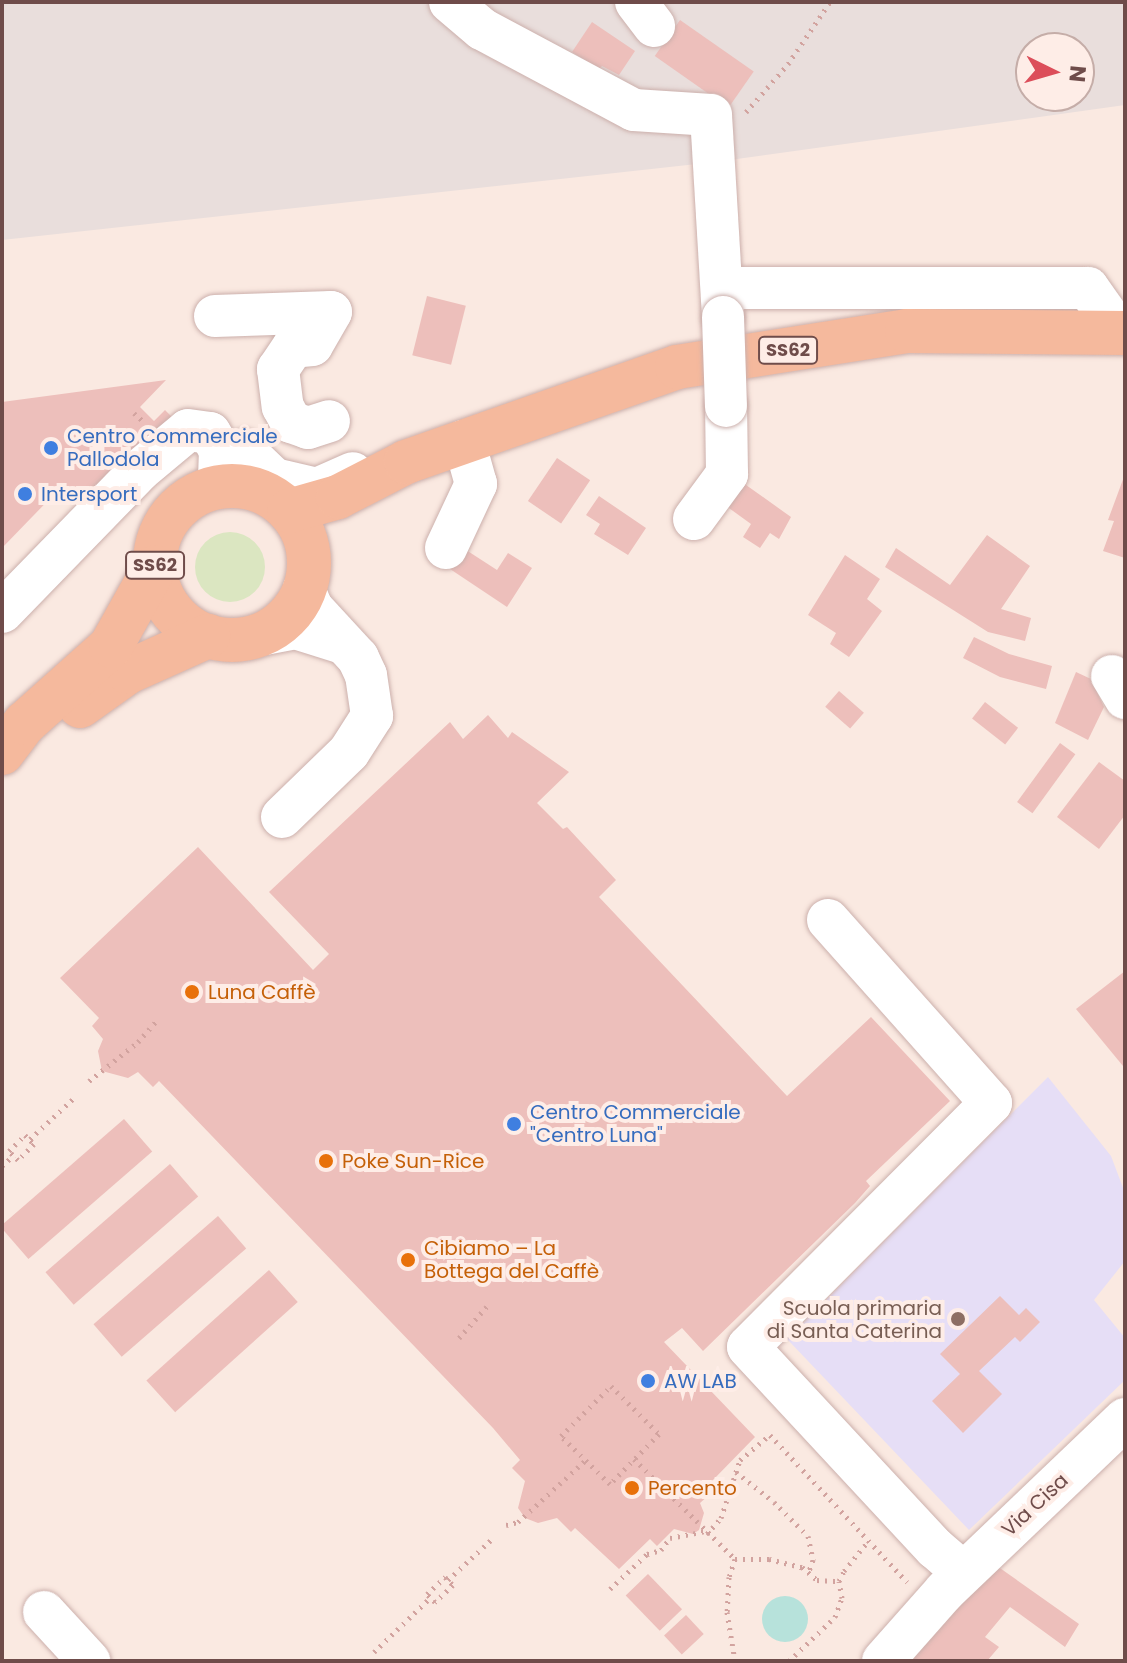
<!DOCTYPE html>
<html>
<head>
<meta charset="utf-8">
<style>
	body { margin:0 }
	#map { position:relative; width:1127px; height:1663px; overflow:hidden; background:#fae9e1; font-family:Poppins,sans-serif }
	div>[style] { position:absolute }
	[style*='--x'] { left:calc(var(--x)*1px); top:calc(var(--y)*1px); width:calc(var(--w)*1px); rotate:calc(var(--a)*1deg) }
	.industrial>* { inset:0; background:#e9dedc }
	.education>* { inset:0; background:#e6def6 }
	.green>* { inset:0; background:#dbe6c1 }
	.round { border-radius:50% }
	.water>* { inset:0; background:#b7e2db }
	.building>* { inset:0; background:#edbfbb; transform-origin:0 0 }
	.path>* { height:5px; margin-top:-2.5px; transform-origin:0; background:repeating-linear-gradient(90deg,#d2a39f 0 2px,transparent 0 8px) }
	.roads { filter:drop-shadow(0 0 2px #ccb0ac) drop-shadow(0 0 2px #ccb0ac) }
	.minor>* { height:42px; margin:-21px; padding:0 21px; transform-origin:21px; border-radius:21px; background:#fff }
	.major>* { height:44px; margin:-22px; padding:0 22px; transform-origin:22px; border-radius:22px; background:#f5b99d }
	.major>.ring { margin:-22px; padding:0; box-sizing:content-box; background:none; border:44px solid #f5b99d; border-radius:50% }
	.bridges { filter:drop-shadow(0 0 2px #ccb0ac) drop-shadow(0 0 2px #ccb0ac) }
	.minor-bridge>* { height:42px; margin:-21px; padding:0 21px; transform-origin:21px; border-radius:21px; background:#fff }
	.dots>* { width:22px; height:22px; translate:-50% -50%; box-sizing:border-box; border:4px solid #feede7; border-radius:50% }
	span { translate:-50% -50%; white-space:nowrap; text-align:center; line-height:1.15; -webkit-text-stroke:8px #feede7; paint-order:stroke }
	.shield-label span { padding:2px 6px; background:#feede7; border:2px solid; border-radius:6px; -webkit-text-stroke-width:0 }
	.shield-label { font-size:18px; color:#6f4c4a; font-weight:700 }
	.shop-label { font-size:20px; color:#366cbe }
	.left { translate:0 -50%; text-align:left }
	.food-label { font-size:20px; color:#c56008 }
	.education-label { font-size:20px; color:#785e54 }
	.right { translate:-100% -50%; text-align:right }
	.street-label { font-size:20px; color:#6f4c4a }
	.frame { position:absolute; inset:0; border:4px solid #6f4c4a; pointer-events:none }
	.north { position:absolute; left:1015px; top:32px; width:80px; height:80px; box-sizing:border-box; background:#feede7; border:2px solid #c5ada8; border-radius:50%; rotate:95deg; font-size:22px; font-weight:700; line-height:32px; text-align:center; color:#6f4c4a }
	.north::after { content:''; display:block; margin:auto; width:28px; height:36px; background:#dc4e5a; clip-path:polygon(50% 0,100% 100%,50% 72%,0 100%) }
</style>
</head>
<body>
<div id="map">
	<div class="industrial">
		<div style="clip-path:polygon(evenodd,2px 2px,1125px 2px,1125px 105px,715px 162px,2px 240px,2px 2px,1031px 48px,1079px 48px,1079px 96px,1031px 96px,1031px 48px)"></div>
	</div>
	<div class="education">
		<div style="clip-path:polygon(1048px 1077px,1111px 1156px,1125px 1193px,1125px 1261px,1094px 1300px,1125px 1338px,1125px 1380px,969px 1530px,787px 1339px)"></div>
	</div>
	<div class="green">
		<div class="round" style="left:195px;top:532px;width:70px;height:70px"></div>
	</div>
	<div class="water">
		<div class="round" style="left:762px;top:1596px;width:46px;height:46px"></div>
	</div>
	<div class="building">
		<div style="left:680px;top:20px;width:90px;height:44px;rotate:35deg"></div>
		<div style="clip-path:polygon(592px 22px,635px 51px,619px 75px,602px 66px,599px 69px,572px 52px)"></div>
		<div style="left:427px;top:296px;width:40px;height:61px;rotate:14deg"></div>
		<div style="clip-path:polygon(166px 380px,140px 407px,154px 421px,165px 410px,177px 422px,90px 510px,64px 484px,2px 548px,2px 402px)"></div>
		<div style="left:557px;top:458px;width:40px;height:52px;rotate:34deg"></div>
		<div style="clip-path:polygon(1125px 474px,1125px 558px,1103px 551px,1114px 521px,1108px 520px)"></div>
		<div style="clip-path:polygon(739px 480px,791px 517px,779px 539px,770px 533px,760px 548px,743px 537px,751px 524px,722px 503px)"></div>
		<div style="clip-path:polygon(599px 496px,646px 528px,628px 555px,594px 534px,600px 524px,586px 515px)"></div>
		<div style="clip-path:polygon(987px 535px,1030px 566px,1001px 609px,1031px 618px,1025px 641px,988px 632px,885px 567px,896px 548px,950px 585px)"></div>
		<div style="clip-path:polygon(463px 548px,497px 570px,508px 553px,532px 568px,507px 607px,450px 569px)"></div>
		<div style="clip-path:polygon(845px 555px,880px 579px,867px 599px,882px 611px,849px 657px,830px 644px,836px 633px,808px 615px)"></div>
		<div style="clip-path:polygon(974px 637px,1009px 654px,1052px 666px,1046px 689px,1000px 677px,963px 658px)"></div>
		<div style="clip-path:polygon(1076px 672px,1091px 679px,1104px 707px,1088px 740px,1055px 723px)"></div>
		<div style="left:839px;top:691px;width:33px;height:21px;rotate:41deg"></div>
		<div style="left:985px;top:702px;width:42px;height:21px;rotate:38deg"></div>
		<div style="clip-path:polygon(488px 715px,508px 738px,512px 732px,569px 772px,537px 803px,563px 829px,567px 827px,616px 880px,599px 897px,787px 1096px,871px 1017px,950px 1101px,866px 1181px,870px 1186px,855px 1203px,703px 1351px,682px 1328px,664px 1342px,755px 1437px,713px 1480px,719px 1486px,700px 1503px,704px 1513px,699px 1530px,693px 1534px,674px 1529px,657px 1546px,650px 1539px,619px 1569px,575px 1528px,571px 1532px,557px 1518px,538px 1523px,525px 1518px,518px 1508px,525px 1481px,512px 1468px,520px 1460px,493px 1428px,159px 1081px,153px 1087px,138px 1072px,128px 1078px,102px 1071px,98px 1051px,103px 1039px,92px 1026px,99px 1018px,60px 978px,198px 847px,313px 970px,329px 954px,269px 892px,450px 722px,463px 739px)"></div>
		<div style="left:1060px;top:743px;width:19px;height:73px;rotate:36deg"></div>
		<div style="clip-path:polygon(1099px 762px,1125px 781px,1125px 815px,1099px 849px,1057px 817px)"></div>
		<div style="clip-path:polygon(1125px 971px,1125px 1064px,1123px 1066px,1076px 1009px)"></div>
		<div style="left:124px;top:1119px;width:43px;height:164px;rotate:49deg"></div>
		<div style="left:170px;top:1164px;width:43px;height:165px;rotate:49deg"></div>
		<div style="left:218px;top:1216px;width:43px;height:165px;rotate:49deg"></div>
		<div style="left:269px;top:1270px;width:43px;height:165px;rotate:48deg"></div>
		<div style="clip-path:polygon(1000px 1296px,1019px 1315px,1026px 1308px,1040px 1322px,1020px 1342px,1015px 1337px,979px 1371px,1002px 1394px,963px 1433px,932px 1401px,960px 1374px,940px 1354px)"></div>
		<div style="clip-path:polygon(997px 1566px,1079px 1624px,1065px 1647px,1010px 1607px,985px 1637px,999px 1647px,987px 1661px,908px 1661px)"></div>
		<div style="left:648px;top:1574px;width:49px;height:31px;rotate:46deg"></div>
		<div style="left:686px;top:1615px;width:26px;height:30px;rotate:47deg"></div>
	</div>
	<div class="path">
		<div style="--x:746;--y:112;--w:64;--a:-48.8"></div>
		<div style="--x:788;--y:64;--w:75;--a:-55.9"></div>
		<div style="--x:134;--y:413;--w:13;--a:42"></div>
		<div style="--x:89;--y:1081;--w:63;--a:-38.5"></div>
		<div style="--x:138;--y:1042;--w:29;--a:-49"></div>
		<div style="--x:25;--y:1135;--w:13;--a:45"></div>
		<div style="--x:34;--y:1144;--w:23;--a:135"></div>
		<div style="--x:18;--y:1160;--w:13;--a:-135"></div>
		<div style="--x:9;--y:1151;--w:23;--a:-45"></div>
		<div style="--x:30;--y:1139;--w:62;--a:-43"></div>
		<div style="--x:2;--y:1166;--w:16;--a:-43"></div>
		<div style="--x:459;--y:1338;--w:45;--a:-48.6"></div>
		<div style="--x:611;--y:1386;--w:68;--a:45"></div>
		<div style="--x:659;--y:1434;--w:70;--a:134.4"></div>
		<div style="--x:610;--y:1484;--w:69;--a:-135.6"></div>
		<div style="--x:561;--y:1436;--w:71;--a:-45"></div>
		<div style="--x:634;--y:1459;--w:142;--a:44.7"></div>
		<div style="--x:735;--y:1559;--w:34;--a:0"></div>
		<div style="--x:769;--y:1559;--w:34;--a:14"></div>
		<div style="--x:802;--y:1567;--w:20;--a:41"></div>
		<div style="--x:817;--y:1580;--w:22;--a:3"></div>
		<div style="--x:736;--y:1472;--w:48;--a:38.3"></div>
		<div style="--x:774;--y:1502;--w:48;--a:45"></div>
		<div style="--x:808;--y:1536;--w:25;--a:78"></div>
		<div style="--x:813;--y:1560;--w:12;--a:110"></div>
		<div style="--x:506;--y:1525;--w:12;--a:-14"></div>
		<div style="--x:518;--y:1522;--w:92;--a:-42.4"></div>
		<div style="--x:707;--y:1534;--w:21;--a:-49"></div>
		<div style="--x:721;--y:1518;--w:61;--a:-71.9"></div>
		<div style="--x:740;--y:1460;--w:39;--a:-40"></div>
		<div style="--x:770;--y:1435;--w:201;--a:47"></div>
		<div style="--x:735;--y:1559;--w:19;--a:108"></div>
		<div style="--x:729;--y:1577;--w:35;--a:93"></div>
		<div style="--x:727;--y:1612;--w:50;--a:80.7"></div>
		<div style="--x:445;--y:1577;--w:11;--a:45"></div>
		<div style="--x:453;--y:1585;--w:25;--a:137"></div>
		<div style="--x:435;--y:1602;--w:11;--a:-135"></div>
		<div style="--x:427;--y:1594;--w:25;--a:-43"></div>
		<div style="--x:448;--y:1580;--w:60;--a:-43"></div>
		<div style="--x:610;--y:1589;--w:51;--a:-43.4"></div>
		<div style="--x:647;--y:1554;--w:15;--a:-16"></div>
		<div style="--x:661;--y:1550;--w:15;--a:-53"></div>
		<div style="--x:670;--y:1538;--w:36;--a:-11"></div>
		<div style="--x:374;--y:1652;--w:79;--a:-44"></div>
		<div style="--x:789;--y:1661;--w:64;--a:-43.7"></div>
		<div style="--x:835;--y:1617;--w:20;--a:-70"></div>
		<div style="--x:842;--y:1598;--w:17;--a:-100"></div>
		<div style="--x:839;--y:1581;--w:11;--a:-63"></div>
		<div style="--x:844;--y:1571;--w:36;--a:-51"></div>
	</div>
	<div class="roads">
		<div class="minor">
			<div style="--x:450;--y:2;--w:42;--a:40.2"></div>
			<div style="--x:482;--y:29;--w:172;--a:28.1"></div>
			<div style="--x:634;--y:110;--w:77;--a:3.7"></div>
			<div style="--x:711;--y:115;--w:202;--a:86.6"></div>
			<div style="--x:636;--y:2;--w:30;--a:53"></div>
			<div style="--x:724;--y:288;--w:364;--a:0"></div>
			<div style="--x:1088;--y:288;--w:54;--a:54.8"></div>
			<div style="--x:215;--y:316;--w:116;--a:-2"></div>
			<div style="--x:331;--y:312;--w:38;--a:120"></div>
			<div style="--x:312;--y:345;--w:19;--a:174"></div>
			<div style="--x:293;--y:347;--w:27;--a:124"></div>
			<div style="--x:278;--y:369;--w:38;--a:83"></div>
			<div style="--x:283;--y:407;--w:17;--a:62"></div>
			<div style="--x:291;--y:422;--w:18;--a:19"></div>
			<div style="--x:308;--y:428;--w:22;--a:-18"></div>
			<div style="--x:244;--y:450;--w:42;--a:44"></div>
			<div style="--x:274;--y:479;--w:44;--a:13.1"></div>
			<div style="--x:317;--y:489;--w:39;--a:-24"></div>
			<div style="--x:694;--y:519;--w:56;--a:-53.7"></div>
			<div style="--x:727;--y:474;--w:68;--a:-90.8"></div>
			<div style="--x:446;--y:548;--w:71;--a:-64.9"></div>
			<div style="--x:476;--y:484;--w:45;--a:-105.6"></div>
			<div style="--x:2;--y:612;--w:198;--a:-45.8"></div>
			<div style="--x:140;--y:470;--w:62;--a:-39.8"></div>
			<div style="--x:188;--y:430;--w:22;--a:8"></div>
			<div style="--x:210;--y:433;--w:20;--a:60"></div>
			<div style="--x:220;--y:450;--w:36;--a:92"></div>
			<div style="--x:260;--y:635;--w:36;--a:-11"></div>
			<div style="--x:295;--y:628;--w:50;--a:17.4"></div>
			<div style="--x:1112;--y:676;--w:26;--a:59"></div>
			<div style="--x:282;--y:817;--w:93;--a:-44.1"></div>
			<div style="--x:349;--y:752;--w:43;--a:-57.4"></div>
			<div style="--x:372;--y:716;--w:41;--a:-98.3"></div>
			<div style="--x:366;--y:675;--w:19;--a:-115"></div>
			<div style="--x:358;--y:658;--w:68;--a:-132.6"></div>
			<div style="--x:312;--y:608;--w:21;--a:-113"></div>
			<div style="--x:828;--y:920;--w:245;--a:48.3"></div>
			<div style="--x:991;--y:1103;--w:344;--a:134.9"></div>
			<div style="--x:748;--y:1347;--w:275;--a:47.1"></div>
			<div style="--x:935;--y:1548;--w:37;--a:41"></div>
			<div style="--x:44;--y:1612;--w:67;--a:47.4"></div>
			<div style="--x:883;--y:1661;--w:94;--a:-48.5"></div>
			<div style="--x:945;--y:1591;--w:249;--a:-43.7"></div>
		</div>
		<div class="major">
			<div class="ring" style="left:155px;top:486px;width:110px;height:110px"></div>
			<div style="--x:289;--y:511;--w:51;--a:-15.9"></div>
			<div style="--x:338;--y:497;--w:76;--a:-27.2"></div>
			<div style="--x:406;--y:462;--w:287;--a:-19.3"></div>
			<div style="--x:677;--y:367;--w:233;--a:-8.9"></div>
			<div style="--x:907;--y:331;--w:218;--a:0.5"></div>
			<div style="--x:80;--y:706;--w:59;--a:-35.3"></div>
			<div style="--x:128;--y:672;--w:88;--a:-24.2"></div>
			<div style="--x:2;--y:753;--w:38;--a:-53"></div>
			<div style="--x:25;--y:723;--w:115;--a:-41.8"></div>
			<div style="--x:111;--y:646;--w:90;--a:-60.9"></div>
		</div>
	</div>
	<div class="bridges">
		<div class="minor-bridge">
			<div style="--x:723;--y:317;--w:89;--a:88.1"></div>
		</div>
	</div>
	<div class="dots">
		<div style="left:51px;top:448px;background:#3f7fe0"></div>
		<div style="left:25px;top:494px;background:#3f7fe0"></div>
		<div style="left:192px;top:992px;background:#e8710a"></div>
		<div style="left:514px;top:1124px;background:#3f7fe0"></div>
		<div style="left:326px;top:1161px;background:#e8710a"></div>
		<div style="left:408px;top:1260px;background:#e8710a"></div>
		<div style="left:958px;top:1319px;background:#8d6e63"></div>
		<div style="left:648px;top:1381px;background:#3f7fe0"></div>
		<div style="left:632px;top:1488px;background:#e8710a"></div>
	</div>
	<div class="shield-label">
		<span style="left:788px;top:350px">SS62</span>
		<span style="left:155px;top:565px">SS62</span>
	</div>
	<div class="shop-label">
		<span class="left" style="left:67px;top:448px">Centro Commerciale<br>Pallodola</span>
		<span class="left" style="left:41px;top:494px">Intersport</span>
		<span class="left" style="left:530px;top:1124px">Centro Commerciale<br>"Centro Luna"</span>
		<span class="left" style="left:664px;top:1381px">AW LAB</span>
	</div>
	<div class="food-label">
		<span class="left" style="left:208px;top:992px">Luna Caffè</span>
		<span class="left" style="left:342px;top:1161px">Poke Sun-Rice</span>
		<span class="left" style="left:424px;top:1260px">Cibiamo – La<br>Bottega del Caffè</span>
		<span class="left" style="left:648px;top:1488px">Percento</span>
	</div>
	<div class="education-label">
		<span class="right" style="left:942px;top:1320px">Scuola primaria<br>di Santa Caterina</span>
	</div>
	<div class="street-label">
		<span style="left:1035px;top:1505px;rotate:-43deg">Via Cisa</span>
	</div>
	<div class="frame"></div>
	<div class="north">N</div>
</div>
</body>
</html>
